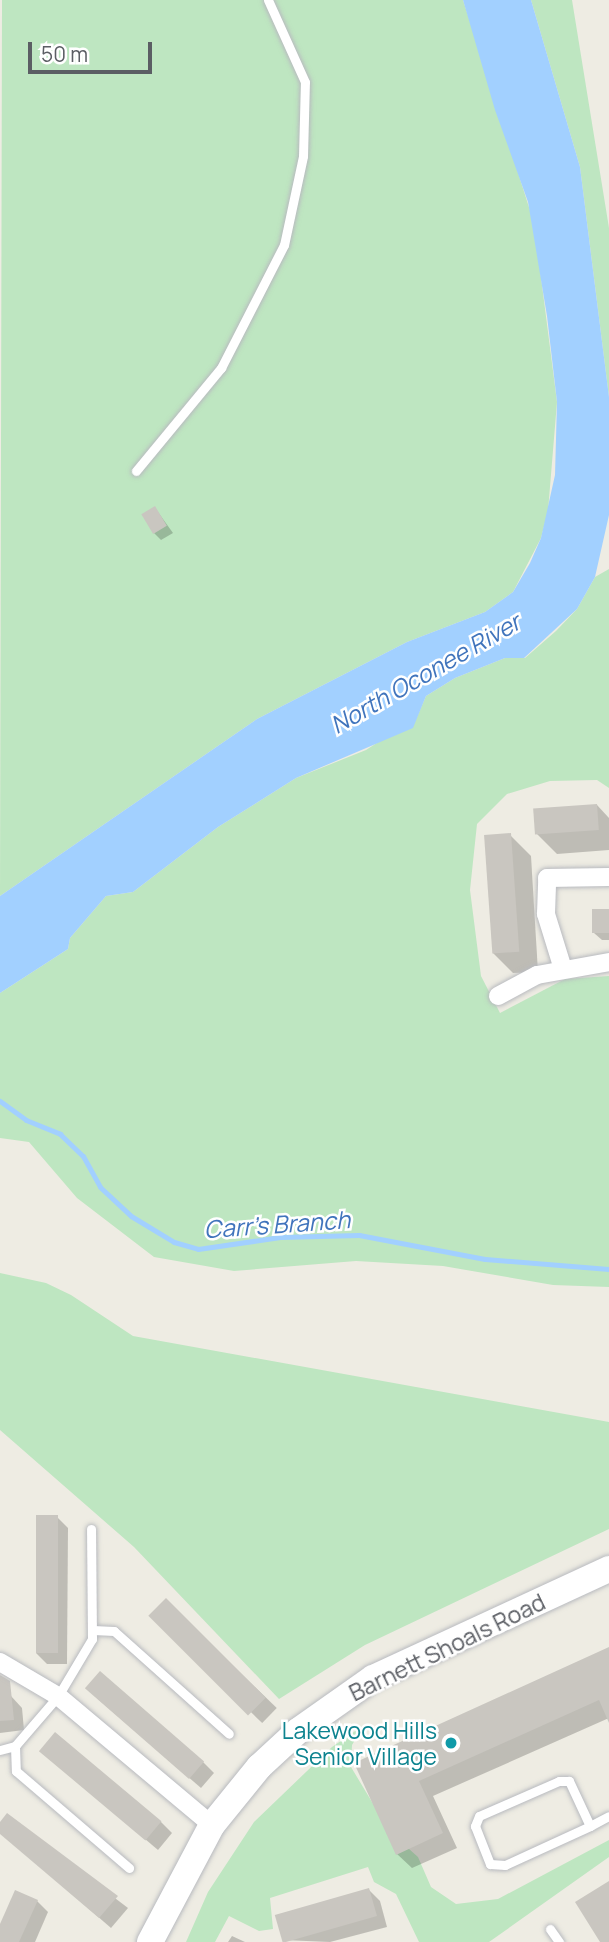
<!DOCTYPE html>
<html>
<head>
<meta charset="utf-8">
<style>
	body { margin:0 }
	#map { position:relative; width:609px; height:1942px; overflow:hidden; background:#eeece3; font-family:Manrope,sans-serif }
	div>[style] { position:absolute }
	[style*='--x'] { left:calc(var(--x)*1px); top:calc(var(--y)*1px); width:calc(var(--w)*1px); rotate:calc(var(--a)*1deg) }
	.green>* { inset:0; background:#bee6c1 }
	.water>* { inset:0; background:#a2d0ff }
	.shadow>* { inset:0; background:#0003; transform-origin:0 0 }
	.stream>* { height:5px; margin:-2.5px; padding:0 2.5px; transform-origin:2.5px; border-radius:2.5px; background:#a2d0ff }
	.building>* { inset:0; background:#c9c6c0; transform-origin:0 0 }
	.roads { filter:drop-shadow(0 0 2px #b8babf) drop-shadow(0 0 2px #b8babf) }
	.lane>* { height:9px; margin:-4.5px; padding:0 4.5px; transform-origin:4.5px; border-radius:4.5px; background:#fff }
	.street>* { height:18px; margin:-9px; padding:0 9px; transform-origin:9px; border-radius:9px; background:#fff }
	.secondary>* { height:26px; margin:-13px; padding:0 13px; transform-origin:13px; border-radius:13px; background:#fff }
	.dots>* { width:19px; height:19px; translate:-50% -50%; box-sizing:border-box; border:4px solid #fff; border-radius:50% }
	span { translate:-50% -50%; white-space:nowrap; text-align:center; line-height:1.15; -webkit-text-stroke:5px #fff; paint-order:stroke }
	.street-label { font-size:23px; color:#5b5e64 }
	.culture-label { font-size:23px; color:#0d838f }
	.right { translate:-100% -50%; text-align:right }
	.water-label { font-size:24px; color:#4074bc; font-style:italic }
	.scale { position:absolute; left:28px; top:42px; width:124px; height:32px; box-sizing:border-box; border:4px solid #5b5e64; border-top:0; padding-left:9px; font-size:21px; line-height:24px; white-space:nowrap; color:#5b5e64; -webkit-text-stroke:5px #fff; paint-order:stroke }
</style>
</head>
<body>
<div id="map">
	<div class="green">
		<div style="clip-path:polygon(2px 0,463px 0,534px 223px,557px 402px,548px 511px,541px 538px,513px 592px,485px 612px,407px 642px,257px 719px,0 896px)"></div>
		<div style="clip-path:polygon(531px 0,572px 0,609px 228px,609px 397px,580px 167px)"></div>
		<div style="clip-path:polygon(609px 569px,609px 788px,597px 780px,550px 781px,507px 794px,477px 824px,470px 890px,481px 976px,500px 1013px,565px 979px,609px 976px,609px 1287px,553px 1285px,443px 1266px,356px 1261px,234px 1271px,154px 1257px,77px 1198px,29px 1142px,0 1138px,0 993px,68px 949px,70px 938px,106px 896px,133px 892px,218px 827px,296px 778px,366px 750px,417px 717px,426px 696px,455px 678px,505px 658px,525px 658px,556px 631px,577px 609px,595px 577px)"></div>
		<div style="clip-path:polygon(0 1273px,46px 1283px,71px 1295px,133px 1336px,609px 1422px,609px 1529px,365px 1645px,279px 1699px,134px 1547px,0 1430px)"></div>
		<div style="clip-path:polygon(364px 1725px,352px 1745px,351px 1767px,390px 1832px,418px 1857px,431px 1887px,456px 1904px,498px 1899px,609px 1840px,609px 1857px,489px 1942px,419px 1942px,396px 1894px,374px 1882px,368px 1867px,270px 1898px,273px 1929px,259px 1931px,229px 1916px,215px 1942px,186px 1942px,208px 1892px,254px 1822px,332px 1747px)"></div>
	</div>
	<div class="water">
		<div style="clip-path:polygon(463px 0,531px 0,580px 167px,609px 397px,609px 515px,595px 577px,577px 609px,524px 658px,505px 658px,455px 678px,426px 696px,413px 728px,296px 778px,218px 827px,133px 892px,106px 896px,70px 938px,68px 949px,0 993px,0 896px,257px 719px,407px 642px,485px 612px,513px 592px,530px 563px,541px 538px,555px 475px,557px 402px,547px 316px,528px 202px,495px 110px)"></div>
	</div>
	<div class="shadow">
		<div style="clip-path:polygon(155px 508px,173px 533px,161px 540px,154px 533px)"></div>
		<div style="clip-path:polygon(597px 805px,609px 818px,609px 850px,557px 854px,536px 833px)"></div>
		<div style="clip-path:polygon(510px 835px,531px 856px,538px 972px,513px 973px,493px 953px)"></div>
		<div style="clip-path:polygon(609px 910px,609px 940px,602px 940px,594px 933px)"></div>
		<div style="clip-path:polygon(57px 1517px,68px 1528px,67px 1664px,47px 1664px,36px 1653px)"></div>
		<div style="left:166px;top:1601px;width:154px;height:21px;rotate:44deg"></div>
		<div style="clip-path:polygon(609px 1649px,609px 1718px,433px 1796px,457px 1848px,412px 1868px,397px 1854px,357px 1763px)"></div>
		<div style="clip-path:polygon(11px 1696px,22px 1708px,24px 1730px,0 1733px,0 1697px)"></div>
		<div style="clip-path:polygon(98px 1699px,203px 1762px,214px 1773px,201px 1788px)"></div>
		<div style="clip-path:polygon(41px 1751px,161px 1822px,172px 1833px,158px 1850px)"></div>
		<div style="clip-path:polygon(7px 1816px,128px 1908px,111px 1928px,0 1832px)"></div>
		<div style="clip-path:polygon(369px 1890px,380px 1901px,387px 1927px,330px 1942px,283px 1940px)"></div>
		<div style="clip-path:polygon(37px 1901px,48px 1912px,35px 1942px,0 1942px,0 1928px)"></div>
		<div style="clip-path:polygon(232px 1936px,245px 1942px,228px 1942px)"></div>
	</div>
	<div class="stream">
		<div style="--x:0;--y:1101;--w:32;--a:36"></div>
		<div style="--x:26;--y:1120;--w:37;--a:22"></div>
		<div style="--x:60;--y:1134;--w:32;--a:44"></div>
		<div style="--x:83;--y:1156;--w:35;--a:61"></div>
		<div style="--x:100;--y:1187;--w:42;--a:43.1"></div>
		<div style="--x:131;--y:1216;--w:50;--a:31.2"></div>
		<div style="--x:174;--y:1242;--w:25;--a:16"></div>
		<div style="--x:198;--y:1249;--w:83;--a:-8.3"></div>
		<div style="--x:280;--y:1237;--w:79;--a:-1.5"></div>
		<div style="--x:359;--y:1235;--w:128;--a:10.8"></div>
		<div style="--x:485;--y:1259;--w:124;--a:4.6"></div>
	</div>
	<div class="building">
		<div style="left:155px;top:506px;width:23px;height:16px;rotate:59deg"></div>
		<div style="left:597px;top:804px;width:26px;height:64px;rotate:86deg"></div>
		<div style="left:511px;top:833px;width:119px;height:27px;rotate:86deg"></div>
		<div style="left:592px;top:909px;width:17px;height:24px"></div>
		<div style="left:36px;top:1515px;width:22px;height:138px"></div>
		<div style="left:166px;top:1598px;width:141px;height:25px;rotate:45deg"></div>
		<div style="clip-path:polygon(609px 1647px,609px 1723px,599px 1700px,419px 1781px,443px 1833px,396px 1855px,354px 1763px)"></div>
		<div style="left:100px;top:1671px;width:138px;height:23px;rotate:41deg"></div>
		<div style="clip-path:polygon(0 1675px,10px 1681px,14px 1720px,0 1721px)"></div>
		<div style="left:55px;top:1732px;width:139px;height:25px;rotate:40deg"></div>
		<div style="clip-path:polygon(7px 1813px,118px 1896px,99px 1918px,0 1834px,0 1822px)"></div>
		<div style="clip-path:polygon(609px 1881px,609px 1942px,600px 1942px,575px 1902px)"></div>
		<div style="left:369px;top:1888px;width:29px;height:98px;rotate:74deg"></div>
		<div style="clip-path:polygon(15px 1890px,38px 1900px,19px 1942px,0 1942px,0 1924px)"></div>
	</div>
	<div class="roads">
		<div class="lane">
			<div style="--x:136;--y:471;--w:134;--a:-50.5"></div>
			<div style="--x:221;--y:368;--w:138;--a:-62.9"></div>
			<div style="--x:284;--y:245;--w:91;--a:-77.9"></div>
			<div style="--x:303;--y:156;--w:74;--a:-88.5"></div>
			<div style="--x:305;--y:82;--w:90;--a:-114.3"></div>
			<div style="--x:93;--y:1630;--w:21;--a:3"></div>
			<div style="--x:114;--y:1631;--w:154;--a:41.8"></div>
			<div style="--x:15;--y:1746;--w:25;--a:88"></div>
			<div style="--x:16;--y:1771;--w:149;--a:40.6"></div>
			<div style="--x:0;--y:1750;--w:16;--a:-15"></div>
			<div style="--x:15;--y:1746;--w:66;--a:-49.3"></div>
			<div style="--x:58;--y:1696;--w:66;--a:-59.2"></div>
			<div style="--x:92;--y:1639;--w:110;--a:-90.5"></div>
			<div style="--x:590;--y:1826;--w:50;--a:-115"></div>
			<div style="--x:569;--y:1781;--w:10;--a:180"></div>
			<div style="--x:559;--y:1781;--w:87;--a:156.4"></div>
			<div style="--x:479;--y:1816;--w:11;--a:112"></div>
			<div style="--x:475;--y:1826;--w:41;--a:68.5"></div>
			<div style="--x:490;--y:1864;--w:15;--a:4"></div>
			<div style="--x:505;--y:1865;--w:94;--a:-24.6"></div>
			<div style="--x:590;--y:1826;--w:21;--a:-28"></div>
			<div style="--x:550;--y:1929;--w:16;--a:55"></div>
		</div>
		<div class="street">
			<div style="--x:563;--y:969;--w:58;--a:-107.2"></div>
			<div style="--x:546;--y:914;--w:36;--a:-88"></div>
			<div style="--x:547;--y:878;--w:62;--a:-0.9"></div>
			<div style="--x:498;--y:996;--w:44;--a:-28.3"></div>
			<div style="--x:537;--y:975;--w:73;--a:-10.2"></div>
			<div style="--x:0;--y:1662;--w:67;--a:30.4"></div>
			<div style="--x:58;--y:1696;--w:201;--a:40"></div>
		</div>
		<div class="secondary">
			<div style="--x:150;--y:1942;--w:132;--a:-62.1"></div>
			<div style="--x:212;--y:1825;--w:75;--a:-51"></div>
			<div style="--x:259;--y:1767;--w:53;--a:-42.7"></div>
			<div style="--x:298;--y:1731;--w:92;--a:-35.2"></div>
			<div style="--x:373;--y:1678;--w:260;--a:-24.8"></div>
		</div>
	</div>
	<div class="dots">
		<div style="left:451px;top:1743px;background:#0f9aa8"></div>
	</div>
	<div class="street-label">
		<span style="left:447px;top:1647px;rotate:-26deg">Barnett Shoals Road</span>
	</div>
	<div class="culture-label">
		<span class="right" style="left:437px;top:1743px">Lakewood Hills<br>Senior Village</span>
	</div>
	<div class="water-label">
		<span style="left:425px;top:673px;rotate:-30deg">North Oconee River</span>
		<span style="left:277px;top:1224px;rotate:-4deg">Carr's Branch</span>
	</div>
	<div class="scale">50 m</div>
</div>
</body>
</html>
